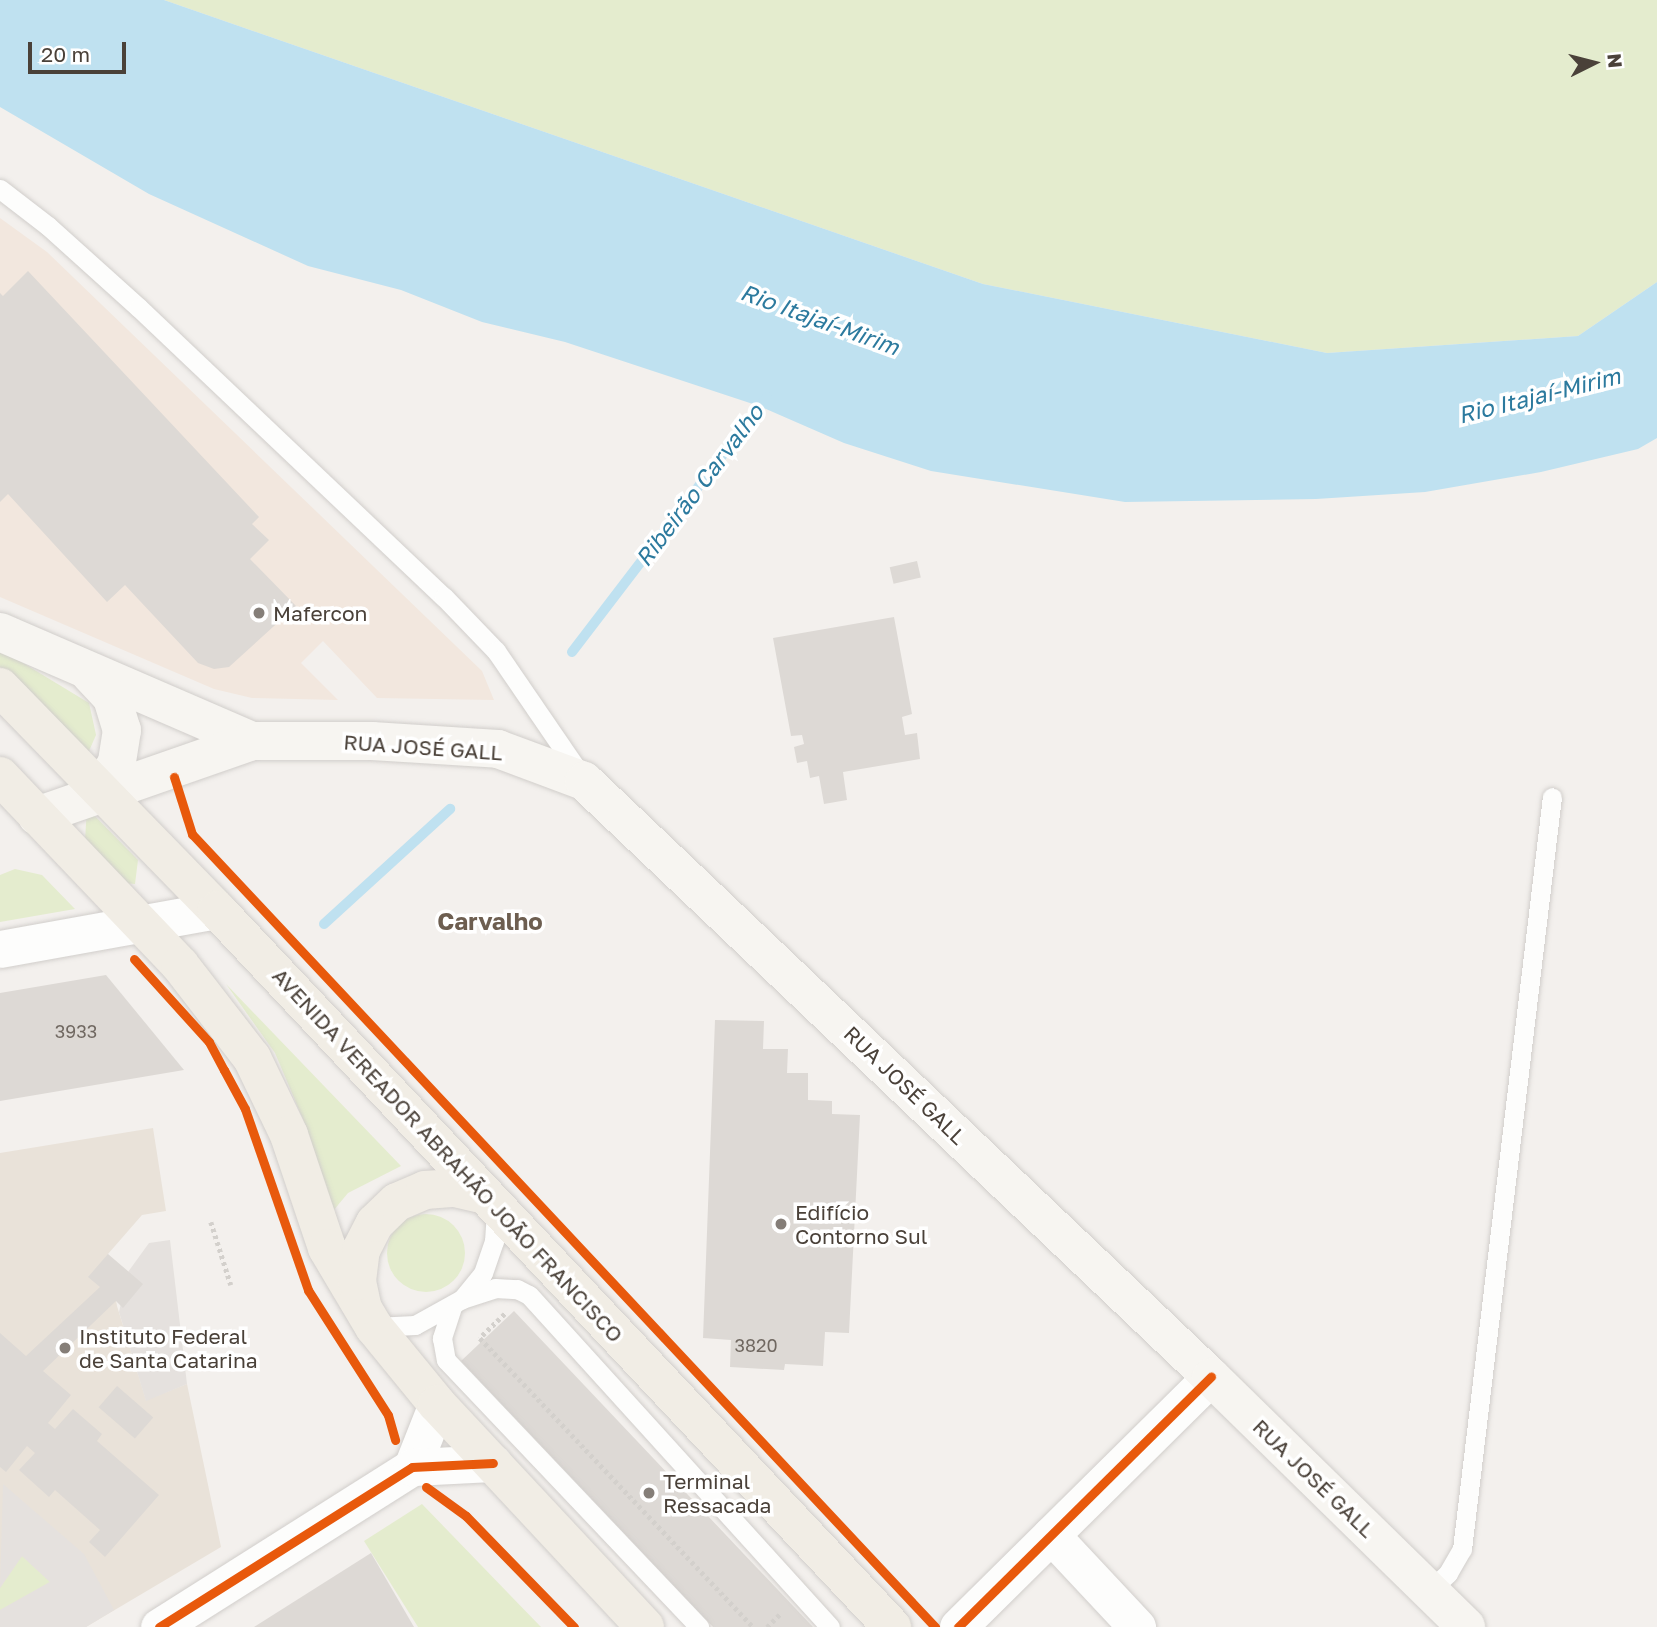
<!DOCTYPE html>
<html>
<head>
<meta charset="utf-8">
<style>
	body { margin:0 }
	#map { position:relative; width:1657px; height:1627px; overflow:hidden; background:#f3f0ed; font-family:"Golos Text",sans-serif }
	div>[style] { position:absolute }
	[style*='--x'] { left:calc(var(--x)*1px); top:calc(var(--y)*1px); width:calc(var(--w)*1px); rotate:calc(var(--a)*1deg) }
	.commercial>* { inset:0; background:#f2e7de }
	.education>* { inset:0; background:#e9e2d9 }
	.green>* { inset:0; background:#e4ecce }
	.round { border-radius:50% }
	.parking>* { inset:0; background:#e5e1de }
	.water>* { inset:0; background:#bfe1f0 }
	.stream>* { height:10px; margin:-5px; padding:0 5px; transform-origin:5px; border-radius:5px; background:#bfe1f0 }
	.building>* { inset:0; background:#ddd9d5; transform-origin:0 0 }
	.path>* { height:4.5px; margin-top:-2.25px; transform-origin:0; background:repeating-linear-gradient(90deg,#d3d0cc 0 3.5px,transparent 0 7px) }
	.roads { filter:drop-shadow(0 0 2px #d1cecb) drop-shadow(0 0 2px #d1cecb) }
	.lane>* { height:19px; margin:-9.5px; padding:0 9.5px; transform-origin:9.5px; border-radius:9.5px; background:#fdfdfc }
	.street>* { height:37px; margin:-18.5px; padding:0 18.5px; transform-origin:18.5px; border-radius:18.5px; background:#fdfdfc }
	.secondary>* { height:38px; margin:-19px; padding:0 19px; transform-origin:19px; border-radius:19px; background:#f7f5f1 }
	.primary>* { height:38px; margin:-19px; padding:0 19px; transform-origin:19px; border-radius:19px; background:#f1ede5 }
	.cycleway>* { height:9px; margin:-4.5px; padding:0 4.5px; transform-origin:4.5px; border-radius:4.5px; background:#e8590c }
	.dots>* { width:19px; height:19px; translate:-50% -50%; box-sizing:border-box; border:4px solid #fff; border-radius:50% }
	span { translate:-50% -50%; white-space:nowrap; text-align:center; line-height:1.15; -webkit-text-stroke:7px #fff; paint-order:stroke }
	.number-label { font-size:18px; color:#706861 }
	.number-label span { -webkit-text-stroke-width:0 }
	.poi-label { font-size:21px; color:#4a4139 }
	.left { translate:0 -50%; text-align:left }
	.street-label { font-size:21px; color:#4a4139 }
	.water-label { font-size:23px; color:#2c7a9e; font-style:italic }
	.quarter-label { font-size:24px; color:#6d5e50; font-weight:700 }
	.north { position:absolute; left:1559px; top:28px; width:70px; height:70px; -webkit-text-stroke:5px #fff; paint-order:stroke; rotate:84deg; font-size:19px; font-weight:700; line-height:28px; text-align:center; color:#4a4139 }
	.north::after { content:''; display:block; margin:auto; width:24px; height:32px; background:#4a4139; clip-path:polygon(50% 0,100% 100%,50% 72%,0 100%) }
	.scale { position:absolute; left:28px; top:42px; width:98px; height:32px; box-sizing:border-box; border:4px solid #4a4139; border-top:0; padding-left:9px; font-size:21px; line-height:24px; white-space:nowrap; color:#4a4139; -webkit-text-stroke:5px #fff; paint-order:stroke }
</style>
</head>
<body>
<div id="map">
	<div class="commercial">
		<div style="clip-path:polygon(0 218px,47px 252px,482px 671px,494px 700px,377px 698px,323px 641px,301px 663px,338px 700px,252px 698px,214px 689px,0 597px)"></div>
	</div>
	<div class="education">
		<div style="clip-path:polygon(153px 1128px,166px 1211px,142px 1215px,108px 1254px,117px 1306px,146px 1400px,187px 1384px,221px 1547px,86px 1627px,0 1627px,0 1153px)"></div>
	</div>
	<div class="green">
		<div style="clip-path:polygon(164px 0,1657px 0,1657px 282px,1578px 336px,1327px 353px,983px 284px)"></div>
		<div style="clip-path:polygon(0 649px,89px 703px,96px 735px,85px 760px,0 667px)"></div>
		<div style="clip-path:polygon(87px 808px,138px 860px,135px 884px,123px 883px,85px 840px)"></div>
		<div style="clip-path:polygon(15px 869px,42px 875px,75px 909px,0 922px,0 875px)"></div>
		<div style="clip-path:polygon(226px 984px,401px 1166px,348px 1193px,333px 1211px,308px 1131px,275px 1053px)"></div>
		<div class="round" style="left:387px;top:1214px;width:78px;height:78px"></div>
		<div style="clip-path:polygon(422px 1504px,541px 1627px,418px 1627px,364px 1541px)"></div>
		<div style="clip-path:polygon(22px 1556px,50px 1582px,0 1610px,0 1588px)"></div>
	</div>
	<div class="parking">
		<div style="clip-path:polygon(170px 1240px,187px 1384px,146px 1401px,119px 1312px,128px 1272px,149px 1243px)"></div>
		<div style="clip-path:polygon(3px 1484px,84px 1554px,114px 1610px,86px 1627px,0 1627px,0 1610px,50px 1582px,22px 1556px,0 1588px)"></div>
	</div>
	<div class="water">
		<div style="clip-path:polygon(0 0,164px 0,983px 284px,1327px 353px,1578px 336px,1657px 282px,1657px 438px,1638px 449px,1541px 472px,1425px 492px,1316px 499px,1125px 502px,931px 471px,844px 443px,759px 406px,565px 342px,482px 322px,401px 290px,308px 266px,149px 194px,0 107px)"></div>
	</div>
	<div class="stream">
		<div style="--x:572;--y:652;--w:321;--a:-52.6"></div>
		<div style="--x:324;--y:924;--w:171;--a:-42.4"></div>
	</div>
	<div class="building">
		<div style="clip-path:polygon(28px 271px,259px 517px,252px 524px,269px 540px,250px 559px,296px 606px,229px 667px,214px 669px,198px 663px,125px 585px,107px 602px,8px 494px,0 502px,0 293px,3px 296px)"></div>
		<div style="left:917px;top:561px;width:17px;height:28px;rotate:77deg"></div>
		<div style="clip-path:polygon(894px 617px,912px 714px,902px 717px,905px 735px,917px 733px,920px 759px,843px 772px,847px 800px,824px 804px,819px 776px,810px 778px,807px 761px,797px 763px,794px 747px,804px 744px,802px 735px,791px 736px,773px 638px)"></div>
		<div style="clip-path:polygon(106px 975px,184px 1070px,0 1101px,0 993px)"></div>
		<div style="clip-path:polygon(715px 1020px,764px 1021px,763px 1049px,788px 1049px,787px 1073px,808px 1073px,808px 1100px,832px 1101px,832px 1114px,860px 1115px,849px 1333px,825px 1332px,823px 1366px,785px 1364px,784px 1370px,730px 1367px,731px 1340px,703px 1338px)"></div>
		<div style="clip-path:polygon(108px 1254px,143px 1284px,123px 1308px,116px 1301px,43px 1371px,71px 1395px,48px 1423px,55px 1429px,73px 1409px,102px 1434px,97px 1441px,159px 1495px,105px 1557px,89px 1542px,100px 1530px,55px 1490px,49px 1497px,19px 1470px,35px 1453px,27px 1446px,6px 1472px,0 1467px,0 1333px,26px 1356px,100px 1287px,88px 1277px)"></div>
		<div style="clip-path:polygon(514px 1311px,813px 1627px,713px 1627px,461px 1361px)"></div>
		<div style="left:117px;top:1386px;width:48px;height:28px;rotate:41deg"></div>
		<div style="clip-path:polygon(371px 1553px,414px 1627px,254px 1627px)"></div>
	</div>
	<div class="path">
		<div style="--x:211;--y:1222;--w:66;--a:72.4"></div>
		<div style="--x:505;--y:1314;--w:35;--a:136"></div>
		<div style="--x:480;--y:1338;--w:398;--a:46.6"></div>
		<div style="--x:767;--y:1627;--w:20;--a:-45"></div>
	</div>
	<div class="roads">
		<div class="lane">
			<div style="--x:0;--y:189;--w:61;--a:37.6"></div>
			<div style="--x:48;--y:226;--w:122;--a:42"></div>
			<div style="--x:139;--y:308;--w:420;--a:43.5"></div>
			<div style="--x:444;--y:597;--w:75;--a:46.1"></div>
			<div style="--x:496;--y:651;--w:150;--a:55.6"></div>
			<div style="--x:462;--y:1299;--w:35;--a:-18"></div>
			<div style="--x:495;--y:1288;--w:22;--a:3"></div>
			<div style="--x:517;--y:1289;--w:13;--a:27"></div>
			<div style="--x:529;--y:1295;--w:448;--a:47.8"></div>
			<div style="--x:452;--y:1307;--w:33;--a:108"></div>
			<div style="--x:442;--y:1338;--w:22;--a:80"></div>
			<div style="--x:446;--y:1360;--w:368;--a:46.5"></div>
			<div style="--x:374;--y:1327;--w:41;--a:-2.8"></div>
			<div style="--x:415;--y:1325;--w:54;--a:-29"></div>
			<div style="--x:462;--y:1299;--w:33;--a:-51"></div>
			<div style="--x:483;--y:1273;--w:34;--a:-71"></div>
			<div style="--x:494;--y:1241;--w:32;--a:-86"></div>
			<div style="--x:1429;--y:1591;--w:26;--a:-43"></div>
			<div style="--x:1448;--y:1573;--w:28;--a:-60"></div>
			<div style="--x:1462;--y:1549;--w:757;--a:-83.18"></div>
		</div>
		<div class="street">
			<div style="--x:0;--y:949;--w:220;--a:-10.2"></div>
			<div style="--x:412;--y:1467;--w:68;--a:-68.4"></div>
			<div style="--x:1051;--y:1535;--w:126;--a:46.9"></div>
			<div style="--x:159;--y:1627;--w:299;--a:-32.3"></div>
			<div style="--x:412;--y:1467;--w:81;--a:-2.8"></div>
			<div style="--x:958;--y:1627;--w:356;--a:-44.7"></div>
		</div>
		<div class="secondary">
			<div style="--x:0;--y:632;--w:275;--a:23.4"></div>
			<div style="--x:90;--y:674;--w:33;--a:47"></div>
			<div style="--x:112;--y:698;--w:34;--a:73"></div>
			<div style="--x:122;--y:730;--w:33;--a:99"></div>
			<div style="--x:117;--y:763;--w:34;--a:124"></div>
			<div style="--x:37;--y:816;--w:228;--a:-19.2"></div>
			<div style="--x:252;--y:741;--w:120;--a:0"></div>
			<div style="--x:372;--y:741;--w:126;--a:3.6"></div>
			<div style="--x:498;--y:749;--w:92;--a:20.4"></div>
			<div style="--x:584;--y:781;--w:865;--a:43.55"></div>
			<div style="--x:1211;--y:1377;--w:357;--a:44.4"></div>
		</div>
		<div class="primary">
			<div style="--x:0;--y:687;--w:311;--a:45.8"></div>
			<div style="--x:217;--y:910;--w:985;--a:46.73"></div>
			<div style="--x:0;--y:776;--w:261;--a:46.4"></div>
			<div style="--x:180;--y:965;--w:118;--a:52.3"></div>
			<div style="--x:252;--y:1058;--w:85;--a:64.3"></div>
			<div style="--x:289;--y:1135;--w:119;--a:71.4"></div>
			<div style="--x:327;--y:1248;--w:92;--a:59.3"></div>
			<div style="--x:374;--y:1327;--w:99;--a:50.7"></div>
			<div style="--x:437;--y:1404;--w:305;--a:47"></div>
			<div style="--x:362;--y:1305;--w:25;--a:-102"></div>
			<div style="--x:357;--y:1281;--w:31;--a:-83"></div>
			<div style="--x:361;--y:1250;--w:30;--a:-63"></div>
			<div style="--x:375;--y:1223;--w:30;--a:-44"></div>
			<div style="--x:397;--y:1202;--w:30;--a:-23"></div>
			<div style="--x:425;--y:1190;--w:30;--a:-4"></div>
			<div style="--x:455;--y:1188;--w:31;--a:13"></div>
		</div>
	</div>
	<div class="cycleway">
		<div style="--x:174;--y:777;--w:60;--a:72.5"></div>
		<div style="--x:192;--y:834;--w:1087;--a:46.86"></div>
		<div style="--x:134;--y:959;--w:112;--a:47.9"></div>
		<div style="--x:209;--y:1042;--w:32;--a:62"></div>
		<div style="--x:224;--y:1070;--w:44;--a:61.7"></div>
		<div style="--x:245;--y:1109;--w:192;--a:70.8"></div>
		<div style="--x:308;--y:1290;--w:148;--a:57.4"></div>
		<div style="--x:388;--y:1415;--w:26;--a:74"></div>
		<div style="--x:426;--y:1487;--w:49;--a:35.9"></div>
		<div style="--x:466;--y:1516;--w:155;--a:45.8"></div>
		<div style="--x:159;--y:1627;--w:299;--a:-32.3"></div>
		<div style="--x:412;--y:1467;--w:81;--a:-2.8"></div>
		<div style="--x:958;--y:1627;--w:356;--a:-44.7"></div>
	</div>
	<div class="dots">
		<div style="left:259px;top:613px;background:#857e78"></div>
		<div style="left:781px;top:1224px;background:#857e78"></div>
		<div style="left:65px;top:1348px;background:#857e78"></div>
		<div style="left:649px;top:1493px;background:#857e78"></div>
	</div>
	<div class="number-label">
		<span style="left:76px;top:1031px">3933</span>
		<span style="left:756px;top:1345px">3820</span>
	</div>
	<div class="poi-label">
		<span class="left" style="left:273px;top:613px">Mafercon</span>
		<span class="left" style="left:795px;top:1224px">Edifício<br>Contorno Sul</span>
		<span class="left" style="left:79px;top:1348px">Instituto Federal<br>de Santa Catarina</span>
		<span class="left" style="left:663px;top:1493px">Terminal<br>Ressacada</span>
	</div>
	<div class="street-label">
		<span style="left:423px;top:747px;rotate:4deg">RUA JOSÉ GALL</span>
		<span style="left:905px;top:1085px;rotate:44deg">RUA JOSÉ GALL</span>
		<span style="left:448px;top:1155px;rotate:47deg">AVENIDA VEREADOR ABRAHÃO JOÃO FRANCISCO</span>
		<span style="left:1314px;top:1478px;rotate:44deg">RUA JOSÉ GALL</span>
	</div>
	<div class="water-label">
		<span style="left:820px;top:319px;rotate:20deg">Rio Itajaí-Mirim</span>
		<span style="left:1539px;top:395px;rotate:-14deg">Rio Itajaí-Mirim</span>
		<span style="left:699px;top:485px;rotate:-53deg">Ribeirão Carvalho</span>
	</div>
	<div class="quarter-label">
		<span style="left:490px;top:921px">Carvalho</span>
	</div>
	<div class="north">N</div>
	<div class="scale">20 m</div>
</div>
</body>
</html>
